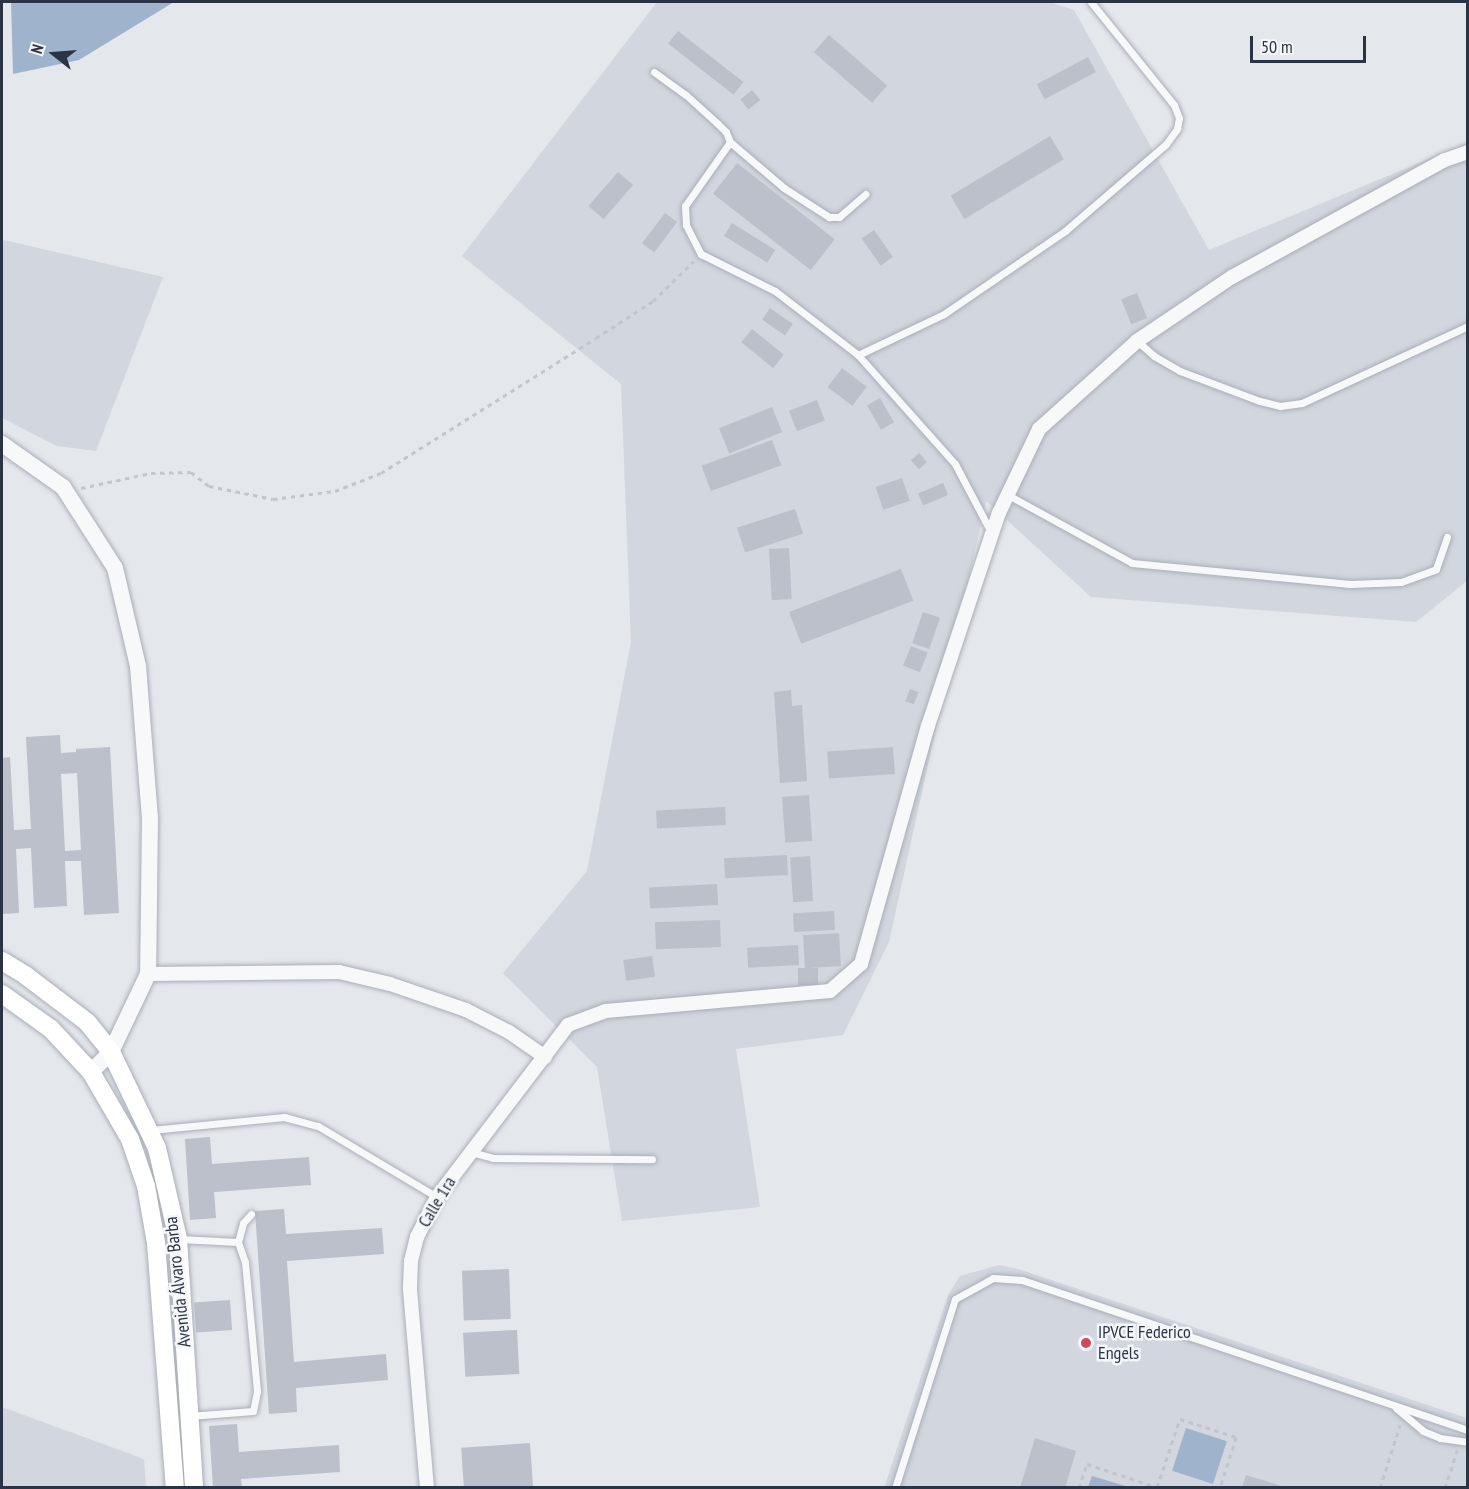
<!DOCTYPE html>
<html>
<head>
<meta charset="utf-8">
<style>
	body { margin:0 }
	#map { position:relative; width:1469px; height:1489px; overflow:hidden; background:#e4e7ec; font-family:"PT Sans Narrow",sans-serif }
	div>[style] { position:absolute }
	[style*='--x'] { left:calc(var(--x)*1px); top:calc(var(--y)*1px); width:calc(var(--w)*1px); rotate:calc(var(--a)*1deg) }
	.built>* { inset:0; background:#d2d6de }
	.water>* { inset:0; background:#9fb4cc; transform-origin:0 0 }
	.building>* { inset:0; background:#bbc0ca; transform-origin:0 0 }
	.path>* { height:3px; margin-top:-1.5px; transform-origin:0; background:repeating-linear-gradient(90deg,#c2c5cb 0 4.5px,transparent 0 9px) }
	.roads { filter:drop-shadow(0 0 2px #a9aeb7) drop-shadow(0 0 2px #a9aeb7) }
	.service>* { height:7px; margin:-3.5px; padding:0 3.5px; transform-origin:3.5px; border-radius:3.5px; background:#f7f8fa }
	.minor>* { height:14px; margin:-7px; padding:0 7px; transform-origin:7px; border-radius:7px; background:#f7f8fa }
	.tertiary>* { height:16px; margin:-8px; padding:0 8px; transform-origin:8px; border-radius:8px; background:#f7f8fa }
	.secondary>* { height:18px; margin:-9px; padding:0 9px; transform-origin:9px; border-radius:9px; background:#fff }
	.dots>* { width:16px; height:16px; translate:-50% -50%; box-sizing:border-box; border:3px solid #f4f6f9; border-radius:50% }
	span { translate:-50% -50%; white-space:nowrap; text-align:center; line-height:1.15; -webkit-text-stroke:5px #f4f6f9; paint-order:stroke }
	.street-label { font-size:18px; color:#2b3445 }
	.poi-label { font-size:18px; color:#2b3445 }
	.left { translate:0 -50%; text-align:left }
	.frame { position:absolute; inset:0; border:3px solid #2b3445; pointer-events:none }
	.north { position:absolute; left:24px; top:24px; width:60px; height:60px; -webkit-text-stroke:4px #f4f6f9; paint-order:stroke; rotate:287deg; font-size:16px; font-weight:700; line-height:24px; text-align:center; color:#2b3445 }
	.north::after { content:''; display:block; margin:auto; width:21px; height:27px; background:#2b3445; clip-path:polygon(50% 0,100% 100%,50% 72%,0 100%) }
	.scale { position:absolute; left:1250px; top:36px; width:116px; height:27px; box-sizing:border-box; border:3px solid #2b3445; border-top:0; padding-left:8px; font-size:18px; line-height:21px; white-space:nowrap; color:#2b3445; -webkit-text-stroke:4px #f4f6f9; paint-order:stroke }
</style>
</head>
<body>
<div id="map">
	<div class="built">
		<div style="clip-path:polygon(657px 2px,1050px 2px,1074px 10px,1209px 250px,1467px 143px,1467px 581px,1416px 622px,1091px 597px,986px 501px,889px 942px,843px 1035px,736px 1049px,760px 1207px,622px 1221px,597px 1067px,503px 973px,587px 871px,631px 642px,621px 384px,462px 256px)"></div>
		<div style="clip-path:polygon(4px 240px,163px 277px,96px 451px,57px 446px,2px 418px,2px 245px)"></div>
		<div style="clip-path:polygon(999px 1265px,1018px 1269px,1467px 1418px,1467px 1487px,884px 1488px,948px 1295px,960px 1276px)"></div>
		<div style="clip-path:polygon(2px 1407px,144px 1459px,146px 1487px,2px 1487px)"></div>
	</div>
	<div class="water">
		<div style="clip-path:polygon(11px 2px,174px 2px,79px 60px,13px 74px)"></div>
		<div style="left:1186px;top:1428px;width:43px;height:45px;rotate:18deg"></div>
		<div style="clip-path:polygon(1092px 1476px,1129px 1487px,1088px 1487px)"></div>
	</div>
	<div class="building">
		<div style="left:678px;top:31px;width:83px;height:16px;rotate:38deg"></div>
		<div style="left:829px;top:35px;width:77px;height:23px;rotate:41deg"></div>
		<div style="left:1088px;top:57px;width:17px;height:58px;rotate:62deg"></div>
		<div style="left:752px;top:90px;width:13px;height:15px;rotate:51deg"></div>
		<div style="left:1050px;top:136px;width:27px;height:116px;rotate:59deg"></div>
		<div style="left:737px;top:163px;width:124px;height:39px;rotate:38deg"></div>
		<div style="left:618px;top:172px;width:20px;height:45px;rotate:41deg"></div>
		<div style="left:665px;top:213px;width:15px;height:38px;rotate:37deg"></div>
		<div style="left:732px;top:223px;width:51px;height:15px;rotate:32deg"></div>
		<div style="left:874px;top:230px;width:33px;height:15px;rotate:55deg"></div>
		<div style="left:1137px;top:293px;width:27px;height:17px;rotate:68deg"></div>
		<div style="left:770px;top:308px;width:28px;height:14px;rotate:35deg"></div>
		<div style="left:752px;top:329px;width:41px;height:17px;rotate:39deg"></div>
		<div style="left:842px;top:368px;width:31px;height:24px;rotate:37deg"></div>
		<div style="left:880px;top:398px;width:28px;height:15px;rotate:60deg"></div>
		<div style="left:817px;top:400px;width:22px;height:30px;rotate:69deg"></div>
		<div style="left:772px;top:407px;width:27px;height:57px;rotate:68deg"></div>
		<div style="left:772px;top:440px;width:27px;height:75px;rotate:70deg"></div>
		<div style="left:919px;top:453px;width:12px;height:11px;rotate:48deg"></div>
		<div style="left:902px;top:478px;width:24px;height:28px;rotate:71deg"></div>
		<div style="left:943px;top:483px;width:13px;height:27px;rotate:67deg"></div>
		<div style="left:795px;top:509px;width:26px;height:61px;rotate:72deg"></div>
		<div style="left:789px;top:548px;width:51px;height:20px;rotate:87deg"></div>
		<div style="left:901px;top:569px;width:34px;height:120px;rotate:69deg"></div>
		<div style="left:923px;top:612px;width:18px;height:33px;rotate:19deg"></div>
		<div style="left:911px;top:646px;width:18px;height:21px;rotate:22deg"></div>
		<div style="left:910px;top:689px;width:9px;height:13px;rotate:21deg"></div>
		<div style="clip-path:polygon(791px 690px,792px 706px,802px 705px,807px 781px,780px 783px,774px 692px)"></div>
		<div style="clip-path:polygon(evenodd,60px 735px,61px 753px,76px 752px,76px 749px,110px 747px,119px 913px,84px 915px,81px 861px,65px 861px,67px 906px,34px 908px,31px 848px,16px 849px,19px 913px,2px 914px,2px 758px,10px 757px,14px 830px,31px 829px,26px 737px,60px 735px,77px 773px,81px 850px,65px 851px,61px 774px,77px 773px)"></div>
		<div style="left:893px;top:747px;width:27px;height:66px;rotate:86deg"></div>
		<div style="left:809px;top:795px;width:46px;height:27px;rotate:86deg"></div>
		<div style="left:725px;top:807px;width:18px;height:69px;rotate:87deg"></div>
		<div style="left:787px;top:855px;width:20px;height:63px;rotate:87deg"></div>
		<div style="left:810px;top:856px;width:45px;height:20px;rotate:86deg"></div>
		<div style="left:717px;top:884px;width:21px;height:68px;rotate:87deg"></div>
		<div style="left:834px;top:911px;width:19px;height:41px;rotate:87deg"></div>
		<div style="left:720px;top:920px;width:27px;height:65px;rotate:88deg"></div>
		<div style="clip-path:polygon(839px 933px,841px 966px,808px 968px,818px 968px,818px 985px,798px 985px,798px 968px,805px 968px,803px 935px)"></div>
		<div style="left:798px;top:945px;width:20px;height:51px;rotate:87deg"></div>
		<div style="left:652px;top:956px;width:21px;height:29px;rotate:82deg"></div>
		<div style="clip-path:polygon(210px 1137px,212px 1164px,309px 1157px,311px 1185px,214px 1192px,216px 1218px,190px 1220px,185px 1139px)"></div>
		<div style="clip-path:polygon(284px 1209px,286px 1234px,382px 1228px,384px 1254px,287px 1261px,294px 1362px,386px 1354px,388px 1380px,296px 1388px,297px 1412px,269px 1414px,255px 1211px)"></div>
		<div style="left:509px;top:1269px;width:50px;height:47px;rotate:88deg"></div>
		<div style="left:230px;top:1300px;width:30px;height:36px;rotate:86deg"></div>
		<div style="left:517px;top:1330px;width:44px;height:54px;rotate:87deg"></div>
		<div style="clip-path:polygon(237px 1424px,239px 1452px,339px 1445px,340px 1472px,241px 1479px,242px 1488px,213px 1488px,209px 1426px)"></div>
		<div style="clip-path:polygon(1035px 1438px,1076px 1451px,1065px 1488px,1020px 1488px)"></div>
		<div style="left:530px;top:1443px;width:44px;height:69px;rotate:86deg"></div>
		<div style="clip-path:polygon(1246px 1475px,1285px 1487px,1285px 1488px,1242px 1488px)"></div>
	</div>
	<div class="path">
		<div style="--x:81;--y:488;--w:72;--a:-12.1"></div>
		<div style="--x:151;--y:473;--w:40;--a:-1.4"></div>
		<div style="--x:191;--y:472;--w:23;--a:38"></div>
		<div style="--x:209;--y:486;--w:65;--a:11.5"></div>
		<div style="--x:273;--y:499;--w:63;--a:-7.4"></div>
		<div style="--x:335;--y:491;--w:49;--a:-21.4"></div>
		<div style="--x:381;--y:473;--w:254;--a:-32.1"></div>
		<div style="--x:596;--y:338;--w:68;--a:-33"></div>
		<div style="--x:653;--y:301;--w:57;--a:-44.3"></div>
		<div style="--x:1079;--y:1488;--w:25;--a:-72"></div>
		<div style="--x:1087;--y:1464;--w:74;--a:18.2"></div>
		<div style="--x:1157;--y:1487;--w:72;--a:-71.3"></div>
		<div style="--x:1180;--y:1419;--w:59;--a:17.8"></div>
		<div style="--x:1236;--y:1437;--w:53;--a:107.4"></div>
		<div style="--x:1380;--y:1488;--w:66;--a:-72.4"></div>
		<div style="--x:1445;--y:1488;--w:40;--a:-72"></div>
	</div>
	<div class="roads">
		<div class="service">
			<div style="--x:654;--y:72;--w:39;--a:36"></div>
			<div style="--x:686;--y:95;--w:43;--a:42.2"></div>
			<div style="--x:718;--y:124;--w:11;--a:45"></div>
			<div style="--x:726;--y:132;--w:11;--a:68"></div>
			<div style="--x:730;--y:142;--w:78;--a:125.1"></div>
			<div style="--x:685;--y:206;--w:19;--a:87"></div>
			<div style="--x:686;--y:225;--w:33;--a:63"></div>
			<div style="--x:701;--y:254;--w:83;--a:26.6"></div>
			<div style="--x:775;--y:291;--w:105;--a:37.6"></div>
			<div style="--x:858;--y:355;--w:146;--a:48.3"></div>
			<div style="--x:955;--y:464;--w:77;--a:62.1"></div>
			<div style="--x:730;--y:142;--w:71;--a:40.4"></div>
			<div style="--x:784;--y:188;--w:54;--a:32.8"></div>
			<div style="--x:829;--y:217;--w:10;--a:0"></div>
			<div style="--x:839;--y:217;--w:35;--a:-41"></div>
			<div style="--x:1137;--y:341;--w:23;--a:41"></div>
			<div style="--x:1154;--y:356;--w:30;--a:30"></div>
			<div style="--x:1180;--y:371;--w:85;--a:20.6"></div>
			<div style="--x:1260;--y:401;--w:21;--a:14"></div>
			<div style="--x:1280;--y:406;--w:22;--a:-8"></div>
			<div style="--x:1302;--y:403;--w:183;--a:-24.9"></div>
			<div style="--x:858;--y:355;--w:95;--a:-25.5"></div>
			<div style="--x:944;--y:314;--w:147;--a:-34.4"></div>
			<div style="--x:1065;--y:231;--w:133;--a:-40.7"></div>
			<div style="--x:1166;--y:144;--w:19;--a:-54"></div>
			<div style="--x:1177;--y:129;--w:11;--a:-80"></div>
			<div style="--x:1179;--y:118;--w:14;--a:-111"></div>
			<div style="--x:1174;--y:105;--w:132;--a:-128.9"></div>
			<div style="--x:1008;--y:495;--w:141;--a:28.7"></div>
			<div style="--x:1132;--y:563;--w:219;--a:5.5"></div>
			<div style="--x:1350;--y:584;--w:51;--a:-2.2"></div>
			<div style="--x:1401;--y:582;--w:37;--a:-20"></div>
			<div style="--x:1436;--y:569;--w:34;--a:-71"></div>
			<div style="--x:151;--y:1130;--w:134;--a:-5.6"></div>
			<div style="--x:284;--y:1117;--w:35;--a:15"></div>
			<div style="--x:318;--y:1126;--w:139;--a:30.8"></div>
			<div style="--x:471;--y:1152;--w:23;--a:15"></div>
			<div style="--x:493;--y:1158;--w:159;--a:0.4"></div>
			<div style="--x:179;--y:1239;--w:59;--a:2.9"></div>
			<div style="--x:238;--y:1242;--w:21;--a:71"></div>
			<div style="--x:245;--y:1262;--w:130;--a:84.7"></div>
			<div style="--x:257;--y:1391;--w:20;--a:101"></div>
			<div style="--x:253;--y:1411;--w:64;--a:175.5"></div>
			<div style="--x:238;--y:1242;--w:20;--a:-75"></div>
			<div style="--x:243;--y:1223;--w:12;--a:-48"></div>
			<div style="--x:1396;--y:1408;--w:35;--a:40"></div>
			<div style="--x:1423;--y:1431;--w:18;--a:22"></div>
			<div style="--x:1440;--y:1438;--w:28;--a:8"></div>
			<div style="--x:895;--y:1488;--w:198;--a:-72.4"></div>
			<div style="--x:955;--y:1299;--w:43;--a:-28.9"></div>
			<div style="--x:993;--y:1278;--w:29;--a:4"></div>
			<div style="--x:1022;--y:1280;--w:471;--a:18.6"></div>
		</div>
		<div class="minor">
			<div style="--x:148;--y:974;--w:191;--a:-0.6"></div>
			<div style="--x:339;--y:972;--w:52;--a:13.2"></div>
			<div style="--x:390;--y:984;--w:80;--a:18.9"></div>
			<div style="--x:466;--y:1010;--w:48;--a:27.1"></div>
			<div style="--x:509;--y:1032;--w:44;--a:34.8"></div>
			<div style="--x:427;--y:1488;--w:201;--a:-94.9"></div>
			<div style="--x:410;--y:1288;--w:27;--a:-88"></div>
			<div style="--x:411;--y:1261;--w:25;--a:-76"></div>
			<div style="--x:417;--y:1237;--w:45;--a:-63.4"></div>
			<div style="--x:437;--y:1197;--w:216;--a:-52.7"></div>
			<div style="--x:568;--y:1025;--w:40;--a:-20.2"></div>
			<div style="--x:606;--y:1011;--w:225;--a:-5.1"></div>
			<div style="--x:830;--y:991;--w:41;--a:-41.1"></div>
			<div style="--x:861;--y:964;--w:247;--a:-74.3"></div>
			<div style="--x:928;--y:726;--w:225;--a:-71.6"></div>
			<div style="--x:999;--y:513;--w:93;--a:-64.5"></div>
			<div style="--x:1039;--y:429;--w:132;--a:-41.9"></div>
			<div style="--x:1137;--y:341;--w:115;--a:-34"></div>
			<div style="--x:1232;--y:277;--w:243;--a:-28.8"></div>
			<div style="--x:1445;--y:160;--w:24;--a:-19"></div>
		</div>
		<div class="tertiary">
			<div style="--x:2;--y:444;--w:75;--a:35.2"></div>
			<div style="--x:63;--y:487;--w:96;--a:57.3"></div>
			<div style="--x:115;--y:568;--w:101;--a:76.8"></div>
			<div style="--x:138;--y:666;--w:151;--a:85.5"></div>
			<div style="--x:150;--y:817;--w:157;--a:90.7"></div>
			<div style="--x:148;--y:974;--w:86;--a:115.4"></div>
			<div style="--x:111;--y:1052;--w:28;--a:135"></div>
		</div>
		<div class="secondary">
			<div style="--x:2;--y:961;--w:27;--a:31"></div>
			<div style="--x:25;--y:975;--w:78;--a:37.2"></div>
			<div style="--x:87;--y:1022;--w:38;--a:51"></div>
			<div style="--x:111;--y:1052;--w:106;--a:64.4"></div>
			<div style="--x:157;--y:1148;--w:93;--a:77"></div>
			<div style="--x:178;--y:1239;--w:250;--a:86.3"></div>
			<div style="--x:2;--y:994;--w:60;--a:35.5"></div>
			<div style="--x:51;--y:1029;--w:59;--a:47.1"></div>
			<div style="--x:91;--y:1072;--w:78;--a:59.8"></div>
			<div style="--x:130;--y:1139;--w:50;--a:71.2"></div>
			<div style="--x:146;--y:1186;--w:58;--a:80"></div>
			<div style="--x:156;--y:1243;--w:246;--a:85.6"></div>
		</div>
	</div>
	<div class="dots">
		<div style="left:1086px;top:1343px;background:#d1495b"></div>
	</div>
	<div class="street-label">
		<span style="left:437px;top:1202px;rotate:-59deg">Calle 1ra</span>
		<span style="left:178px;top:1282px;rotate:-96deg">Avenida Álvaro Barba</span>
	</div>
	<div class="poi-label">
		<span class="left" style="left:1098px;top:1343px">IPVCE Federico<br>Engels</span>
	</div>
	<div class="frame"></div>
	<div class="north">N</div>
	<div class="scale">50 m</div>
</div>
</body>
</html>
